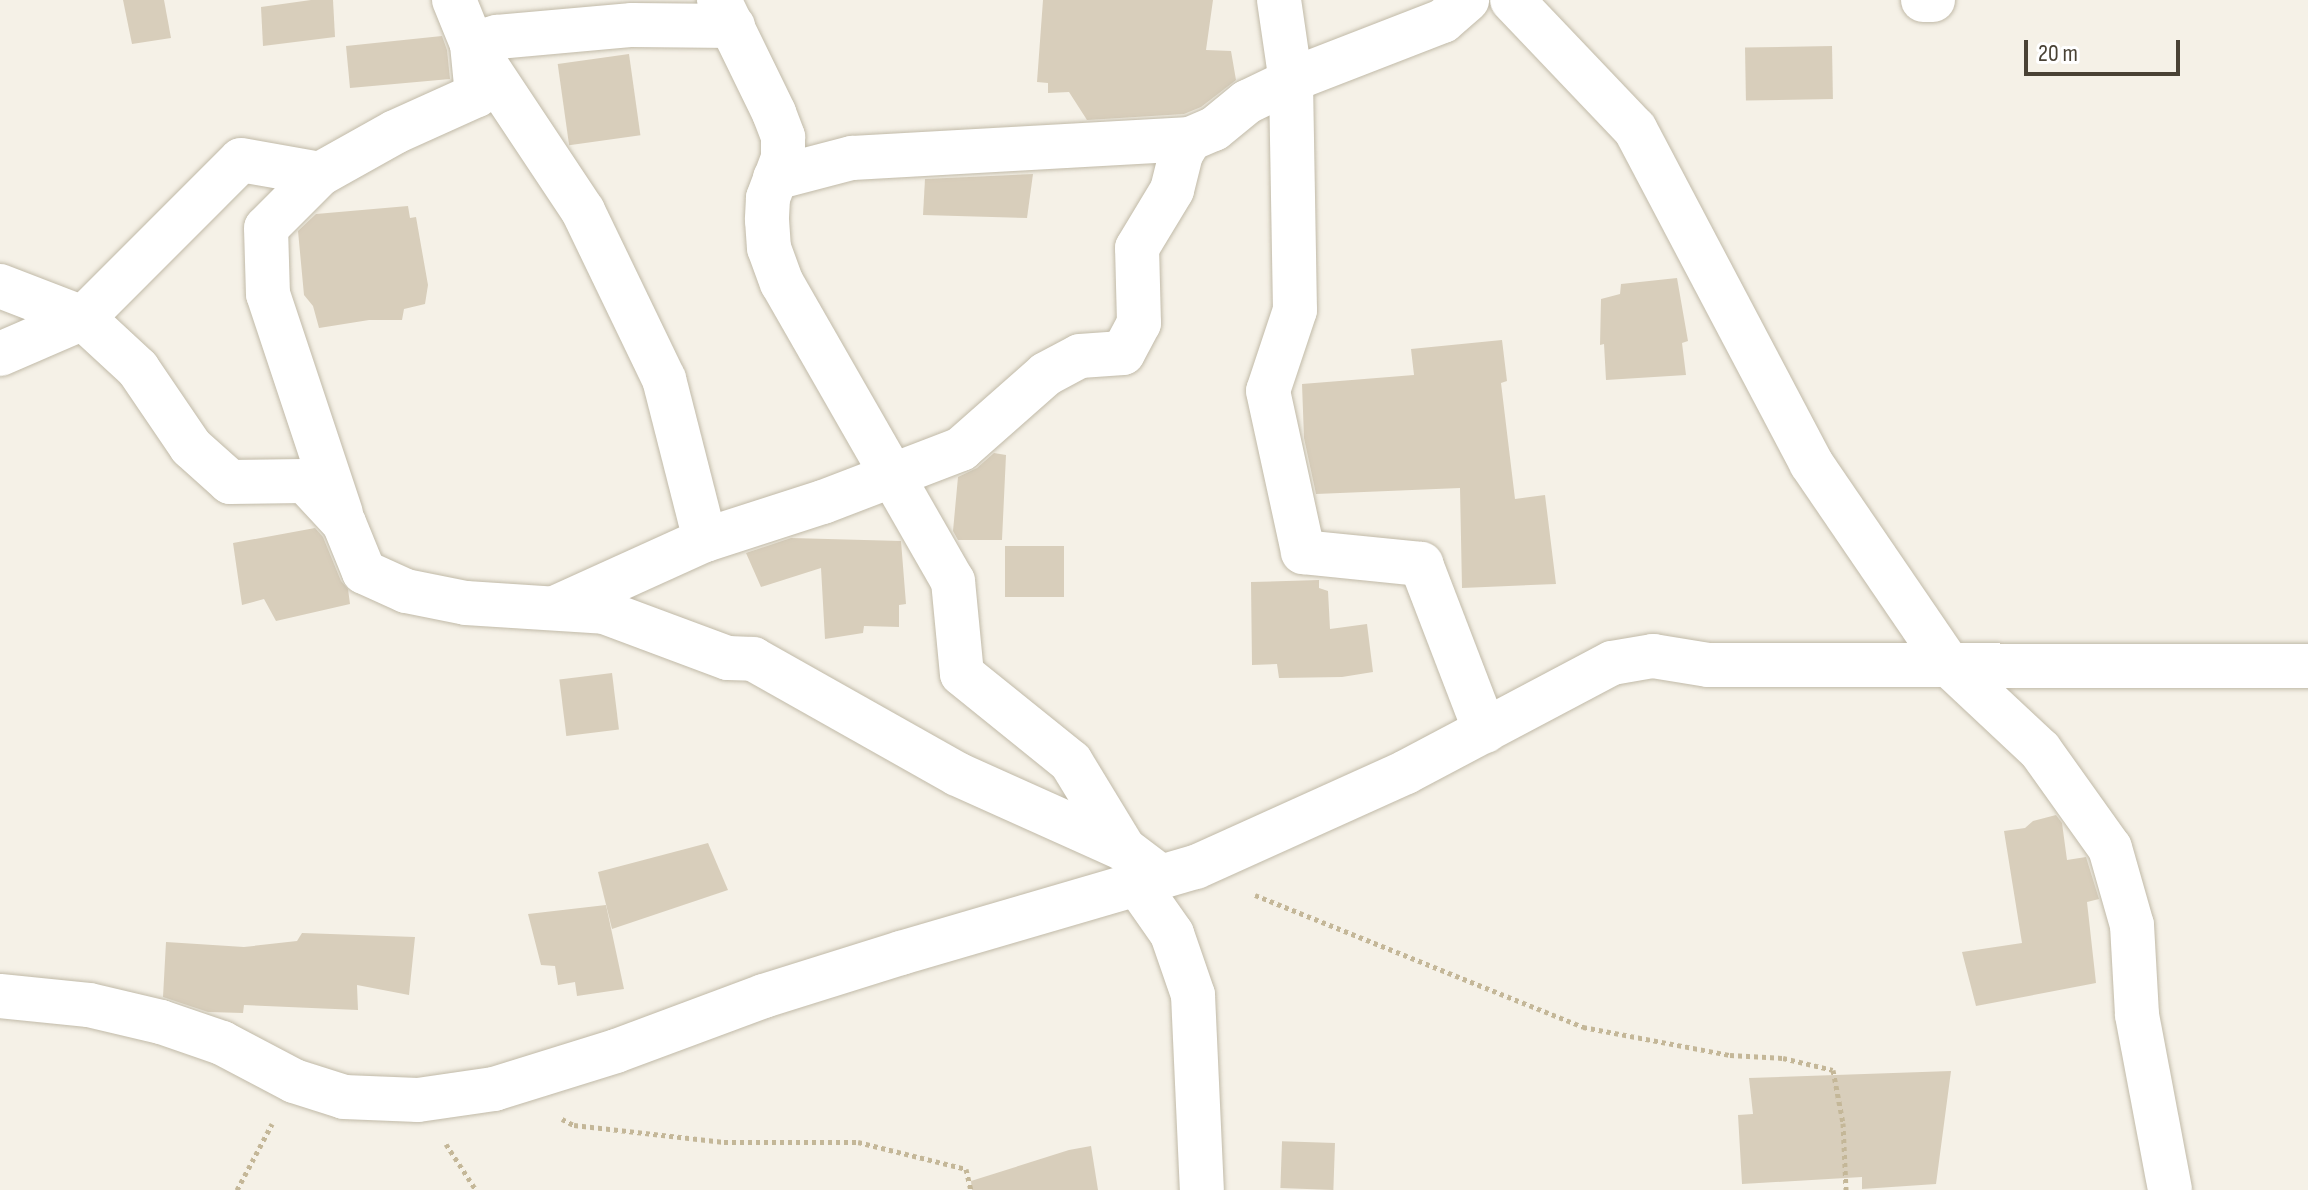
<!DOCTYPE html>
<html>
<head>
<meta charset="utf-8">
<style>
	body { margin:0 }
	#map { position:relative; width:2308px; height:1190px; overflow:hidden; background:#f5f1e7; font-family:"Sofia Sans Condensed",sans-serif }
	div>[style] { position:absolute }
	[style*='--x'] { left:calc(var(--x)*1px); top:calc(var(--y)*1px); width:calc(var(--w)*1px); rotate:calc(var(--a)*1deg) }
	.building>* { inset:0; background:#d8cebb; transform-origin:0 0 }
	.path>* { height:5px; margin-top:-2.5px; transform-origin:0; background:repeating-linear-gradient(90deg,#c4b798 0 4px,transparent 0 8px) }
	.roads { filter:drop-shadow(0 0 2px #c1baa8) drop-shadow(0 0 2px #c1baa8) }
	.minor>* { height:44px; margin:-22px; padding:0 22px; transform-origin:22px; border-radius:22px; background:#fff }
	span { translate:-50% -50%; white-space:nowrap; text-align:center; line-height:1.15; -webkit-text-stroke:8px #fff; paint-order:stroke }
	.scale { position:absolute; left:2024px; top:40px; width:156px; height:36px; box-sizing:border-box; border:4px solid #494235; border-top:0; padding-left:10px; font-size:24px; line-height:28px; white-space:nowrap; color:#494235; -webkit-text-stroke:6px #fff; paint-order:stroke }
</style>
</head>
<body>
<div id="map">
	<div class="building">
		<div style="clip-path:polygon(123px 0,164px 0,171px 38px,132px 44px)"></div>
		<div style="clip-path:polygon(311px 0,333px 0,335px 37px,263px 46px,261px 7px)"></div>
		<div style="clip-path:polygon(1043px 0,1213px 0,1206px 50px,1231px 51px,1236px 80px,1201px 107px,1184px 114px,1087px 120px,1069px 92px,1048px 93px,1048px 83px,1037px 82px)"></div>
		<div style="clip-path:polygon(442px 36px,447px 50px,450px 79px,350px 88px,346px 46px)"></div>
		<div style="left:1832px;top:46px;width:53px;height:87px;rotate:89deg"></div>
		<div style="left:629px;top:54px;width:82px;height:72px;rotate:82deg"></div>
		<div style="clip-path:polygon(1033px 174px,1027px 218px,923px 215px,925px 179px)"></div>
		<div style="clip-path:polygon(408px 206px,410px 218px,416px 217px,428px 285px,425px 304px,404px 309px,402px 320px,369px 320px,319px 328px,313px 306px,304px 295px,298px 231px,316px 214px)"></div>
		<div style="clip-path:polygon(1677px 278px,1688px 341px,1682px 343px,1686px 375px,1606px 380px,1604px 344px,1600px 345px,1601px 299px,1620px 294px,1621px 284px)"></div>
		<div style="clip-path:polygon(1502px 340px,1507px 381px,1501px 383px,1515px 499px,1545px 495px,1556px 584px,1462px 588px,1460px 488px,1316px 494px,1304px 438px,1302px 384px,1414px 375px,1411px 349px)"></div>
		<div style="clip-path:polygon(994px 453px,1006px 455px,1002px 540px,958px 540px,953px 531px,958px 477px,977px 468px)"></div>
		<div style="clip-path:polygon(315px 528px,323px 537px,341px 581px,348px 589px,350px 604px,276px 621px,264px 599px,242px 605px,233px 543px)"></div>
		<div style="clip-path:polygon(791px 538px,901px 541px,906px 604px,899px 605px,899px 627px,864px 626px,863px 633px,825px 639px,821px 568px,761px 587px,746px 553px)"></div>
		<div style="left:1064px;top:546px;width:51px;height:59px;rotate:90deg"></div>
		<div style="clip-path:polygon(1319px 580px,1319px 588px,1328px 591px,1330px 629px,1367px 624px,1373px 672px,1342px 677px,1279px 678px,1277px 664px,1252px 665px,1251px 582px)"></div>
		<div style="left:612px;top:673px;width:57px;height:53px;rotate:83deg"></div>
		<div style="clip-path:polygon(2056px 815px,2062px 823px,2067px 860px,2086px 857px,2099px 899px,2087px 902px,2096px 983px,1976px 1006px,1962px 952px,2022px 943px,2004px 831px,2025px 828px,2033px 821px)"></div>
		<div style="clip-path:polygon(708px 843px,728px 890px,612px 929px,598px 872px)"></div>
		<div style="clip-path:polygon(606px 905px,624px 989px,577px 996px,575px 982px,558px 985px,555px 966px,541px 965px,528px 914px)"></div>
		<div style="clip-path:polygon(302px 933px,415px 937px,409px 995px,357px 985px,358px 1010px,244px 1005px,243px 1013px,208px 1012px,163px 997px,166px 942px,244px 947px,297px 941px)"></div>
		<div style="clip-path:polygon(1951px 1071px,1936px 1184px,1862px 1189px,1862px 1177px,1742px 1184px,1738px 1115px,1753px 1114px,1749px 1078px)"></div>
		<div style="left:1335px;top:1143px;width:47px;height:53px;rotate:92deg"></div>
		<div style="clip-path:polygon(1091px 1146px,1098px 1190px,972px 1190px,971px 1181px,1069px 1150px)"></div>
	</div>
	<div class="path">
		<div style="--x:1255;--y:895;--w:354;--a:21.9"></div>
		<div style="--x:1583;--y:1027;--w:150;--a:10.8"></div>
		<div style="--x:1730;--y:1055;--w:53;--a:3.2"></div>
		<div style="--x:1783;--y:1058;--w:51;--a:13.5"></div>
		<div style="--x:1833;--y:1070;--w:54;--a:79.3"></div>
		<div style="--x:1843;--y:1123;--w:67;--a:87.4"></div>
		<div style="--x:562;--y:1119;--w:13;--a:27"></div>
		<div style="--x:574;--y:1125;--w:151;--a:6.5"></div>
		<div style="--x:724;--y:1142;--w:134;--a:0"></div>
		<div style="--x:858;--y:1142;--w:111;--a:14"></div>
		<div style="--x:966;--y:1169;--w:22;--a:77"></div>
		<div style="--x:446;--y:1144;--w:55;--a:56.9"></div>
		<div style="--x:237;--y:1190;--w:75;--a:-62.1"></div>
	</div>
	<div class="roads">
		<div class="minor">
			<div style="--x:454;--y:0;--w:48;--a:67.8"></div>
			<div style="--x:472;--y:44;--w:201;--a:56.4"></div>
			<div style="--x:583;--y:211;--w:187;--a:64.3"></div>
			<div style="--x:664;--y:379;--w:166;--a:75.7"></div>
			<div style="--x:719;--y:0;--w:126;--a:64"></div>
			<div style="--x:774;--y:113;--w:26;--a:69"></div>
			<div style="--x:783;--y:137;--w:21;--a:90"></div>
			<div style="--x:783;--y:158;--w:43;--a:110.6"></div>
			<div style="--x:768;--y:198;--w:22;--a:93"></div>
			<div style="--x:767;--y:220;--w:28;--a:86"></div>
			<div style="--x:769;--y:248;--w:37;--a:70"></div>
			<div style="--x:782;--y:283;--w:344;--a:60.2"></div>
			<div style="--x:953;--y:581;--w:93;--a:84.5"></div>
			<div style="--x:962;--y:674;--w:140;--a:38.9"></div>
			<div style="--x:1071;--y:762;--w:102;--a:58.7"></div>
			<div style="--x:1279;--y:0;--w:83;--a:81.7"></div>
			<div style="--x:1291;--y:82;--w:228;--a:89"></div>
			<div style="--x:1295;--y:310;--w:85;--a:108.4"></div>
			<div style="--x:1268;--y:391;--w:165;--a:77.7"></div>
			<div style="--x:1303;--y:552;--w:119;--a:5.8"></div>
			<div style="--x:1421;--y:564;--w:179;--a:69"></div>
			<div style="--x:1512;--y:0;--w:178;--a:46.4"></div>
			<div style="--x:1635;--y:129;--w:378;--a:62.2"></div>
			<div style="--x:1811;--y:463;--w:243;--a:55.7"></div>
			<div style="--x:1948;--y:664;--w:126;--a:43.1"></div>
			<div style="--x:2040;--y:750;--w:120;--a:54.5"></div>
			<div style="--x:2110;--y:848;--w:80;--a:74.1"></div>
			<div style="--x:2132;--y:925;--w:90;--a:86.8"></div>
			<div style="--x:2137;--y:1015;--w:178;--a:79.3"></div>
			<div style="--x:1923;--y:0;--w:10;--a:0"></div>
			<div style="--x:320;--y:174;--w:76;--a:135"></div>
			<div style="--x:266;--y:228;--w:66;--a:88.3"></div>
			<div style="--x:268;--y:294;--w:231;--a:71.6"></div>
			<div style="--x:775;--y:178;--w:80;--a:-14.6"></div>
			<div style="--x:852;--y:158;--w:339;--a:-3.2"></div>
			<div style="--x:0;--y:286;--w:89;--a:21.1"></div>
			<div style="--x:83;--y:318;--w:75;--a:42.8"></div>
			<div style="--x:138;--y:369;--w:94;--a:55.8"></div>
			<div style="--x:191;--y:447;--w:52;--a:41.9"></div>
			<div style="--x:230;--y:482;--w:75;--a:-0.8"></div>
			<div style="--x:305;--y:481;--w:57;--a:47.1"></div>
			<div style="--x:344;--y:523;--w:53;--a:67.8"></div>
			<div style="--x:364;--y:572;--w:46;--a:24.3"></div>
			<div style="--x:406;--y:591;--w:61;--a:11.3"></div>
			<div style="--x:466;--y:603;--w:138;--a:3.7"></div>
			<div style="--x:604;--y:612;--w:132;--a:20.4"></div>
			<div style="--x:728;--y:658;--w:25;--a:2"></div>
			<div style="--x:753;--y:659;--w:234;--a:29.4"></div>
			<div style="--x:957;--y:774;--w:183;--a:24.2"></div>
			<div style="--x:1124;--y:849;--w:46;--a:37.1"></div>
			<div style="--x:0;--y:354;--w:90;--a:-23.4"></div>
			<div style="--x:83;--y:318;--w:223;--a:-45"></div>
			<div style="--x:241;--y:160;--w:80;--a:10"></div>
			<div style="--x:320;--y:174;--w:86;--a:-29.2"></div>
			<div style="--x:395;--y:132;--w:90;--a:-24.3"></div>
			<div style="--x:477;--y:95;--w:51;--a:-95.6"></div>
			<div style="--x:472;--y:44;--w:26;--a:-16"></div>
			<div style="--x:497;--y:37;--w:136;--a:-5.1"></div>
			<div style="--x:632;--y:25;--w:101;--a:0.6"></div>
			<div style="--x:557;--y:607;--w:162;--a:-24.4"></div>
			<div style="--x:705;--y:540;--w:124;--a:-17.9"></div>
			<div style="--x:823;--y:502;--w:148;--a:-21"></div>
			<div style="--x:961;--y:449;--w:113;--a:-41.4"></div>
			<div style="--x:1046;--y:374;--w:38;--a:-28"></div>
			<div style="--x:1080;--y:356;--w:43;--a:-4"></div>
			<div style="--x:1123;--y:353;--w:34;--a:-62"></div>
			<div style="--x:1139;--y:323;--w:75;--a:-91.5"></div>
			<div style="--x:1137;--y:248;--w:68;--a:-58.9"></div>
			<div style="--x:1172;--y:190;--w:37;--a:-76"></div>
			<div style="--x:1181;--y:154;--w:17;--a:-59"></div>
			<div style="--x:1190;--y:139;--w:26;--a:-23"></div>
			<div style="--x:1214;--y:129;--w:43;--a:-39.3"></div>
			<div style="--x:1247;--y:102;--w:60;--a:-25.7"></div>
			<div style="--x:1301;--y:76;--w:152;--a:-21.2"></div>
			<div style="--x:1443;--y:21;--w:32;--a:-41"></div>
			<div style="--x:1137;--y:884;--w:61;--a:55"></div>
			<div style="--x:1172;--y:934;--w:65;--a:71"></div>
			<div style="--x:1193;--y:995;--w:195;--a:87.4"></div>
			<div style="--x:0;--y:996;--w:89;--a:5.8"></div>
			<div style="--x:89;--y:1005;--w:74;--a:13.3"></div>
			<div style="--x:161;--y:1022;--w:65;--a:19"></div>
			<div style="--x:222;--y:1043;--w:81;--a:27.8"></div>
			<div style="--x:294;--y:1081;--w:52;--a:17.7"></div>
			<div style="--x:344;--y:1097;--w:74;--a:2.3"></div>
			<div style="--x:418;--y:1100;--w:77;--a:-8.2"></div>
			<div style="--x:494;--y:1089;--w:128;--a:-17.3"></div>
			<div style="--x:616;--y:1051;--w:158;--a:-20.4"></div>
			<div style="--x:764;--y:996;--w:144;--a:-17.4"></div>
			<div style="--x:901;--y:953;--w:307;--a:-16.3"></div>
			<div style="--x:1196;--y:867;--w:230;--a:-24.3"></div>
			<div style="--x:1406;--y:772;--w:233;--a:-27.9"></div>
			<div style="--x:1612;--y:663;--w:42;--a:-9.7"></div>
			<div style="--x:1653;--y:656;--w:56;--a:9.3"></div>
			<div style="--x:1708;--y:665;--w:600;--a:0.1"></div>
		</div>
	</div>
	<div class="scale">20 m</div>
</div>
</body>
</html>
